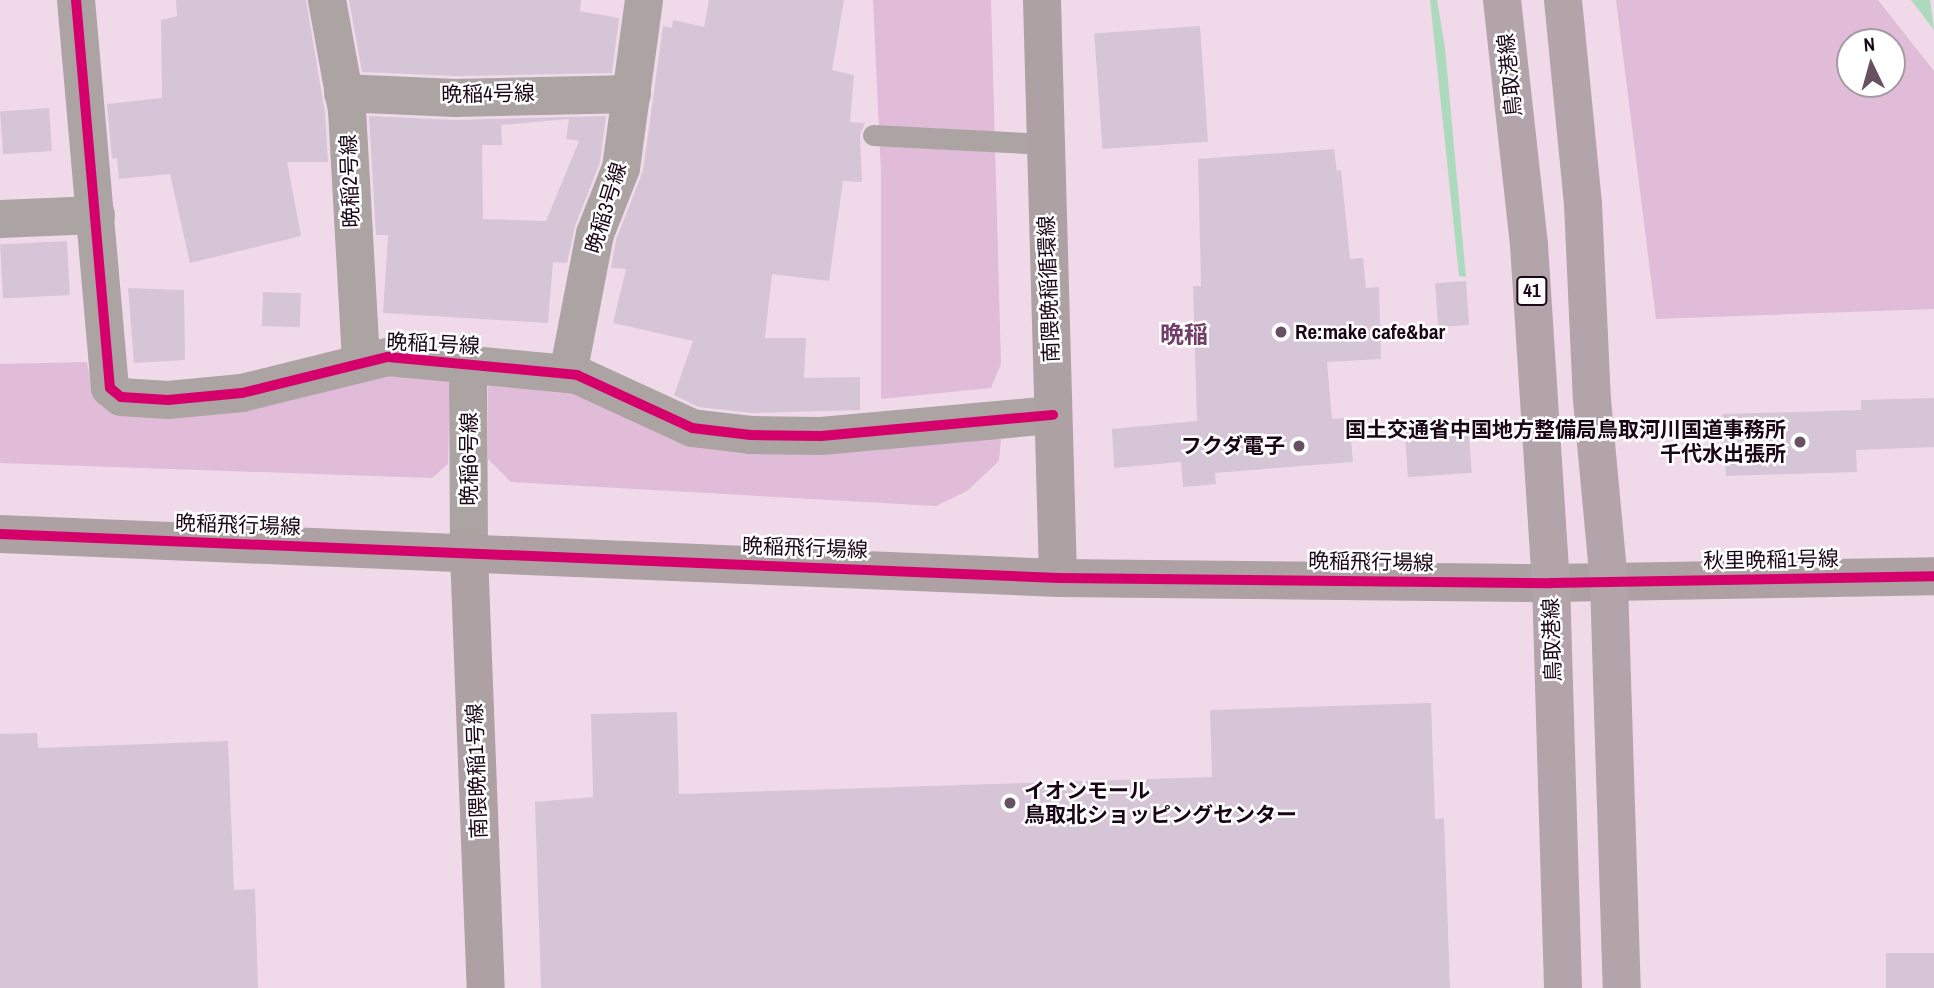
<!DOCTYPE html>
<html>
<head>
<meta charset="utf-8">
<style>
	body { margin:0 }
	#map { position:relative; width:1934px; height:988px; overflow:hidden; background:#f0daea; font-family:"Archivo Narrow","Noto Sans JP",sans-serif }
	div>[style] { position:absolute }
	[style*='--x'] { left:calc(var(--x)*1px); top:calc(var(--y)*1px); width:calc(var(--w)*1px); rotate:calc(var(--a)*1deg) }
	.green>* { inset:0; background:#e1bcd8 }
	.water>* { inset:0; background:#addabc }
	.building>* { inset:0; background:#d6c5d7; transform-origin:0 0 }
	.lane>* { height:21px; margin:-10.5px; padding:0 10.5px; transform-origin:10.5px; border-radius:10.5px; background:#aca3a3 }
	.street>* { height:38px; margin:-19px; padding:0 19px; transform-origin:19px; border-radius:19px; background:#aca3a3 }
	.secondary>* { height:38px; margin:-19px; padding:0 19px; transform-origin:19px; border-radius:19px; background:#ada1a3 }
	.primary>* { height:38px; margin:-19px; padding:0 19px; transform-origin:19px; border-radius:19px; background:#b2a4a8 }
	.cycleway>* { height:10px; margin:-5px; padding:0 5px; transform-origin:5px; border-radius:5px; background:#d6006c }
	.dots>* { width:19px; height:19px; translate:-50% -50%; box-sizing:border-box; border:4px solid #fff; border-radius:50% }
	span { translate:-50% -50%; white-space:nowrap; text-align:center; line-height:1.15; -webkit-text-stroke:5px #fff; paint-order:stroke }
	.shield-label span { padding:2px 5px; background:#fff; border:2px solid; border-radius:5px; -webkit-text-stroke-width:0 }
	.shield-label { font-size:19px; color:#1b0617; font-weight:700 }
	.street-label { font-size:21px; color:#1b0617 }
	.poi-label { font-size:21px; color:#1b0617; font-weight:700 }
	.left { translate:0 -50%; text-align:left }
	.right { translate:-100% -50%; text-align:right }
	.quarter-label { font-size:24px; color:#723d68; font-weight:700 }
	.north { position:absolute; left:1836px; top:28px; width:70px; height:70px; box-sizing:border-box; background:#fff; border:2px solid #a49ba2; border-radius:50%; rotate:355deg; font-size:19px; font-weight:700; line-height:28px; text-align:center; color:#1b0617 }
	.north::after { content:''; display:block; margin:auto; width:24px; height:32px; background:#665061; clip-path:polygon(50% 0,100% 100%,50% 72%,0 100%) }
</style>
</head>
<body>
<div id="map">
	<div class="green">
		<div style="clip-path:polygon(873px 0,991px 0,1001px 364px,991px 388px,881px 399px,881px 173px)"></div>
		<div style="clip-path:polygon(evenodd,1616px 0,1878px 0,1934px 71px,1934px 309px,1656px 319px,1616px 0,1850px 42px,1892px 42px,1892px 84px,1850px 84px,1850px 42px)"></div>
		<div style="clip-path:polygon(87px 362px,92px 392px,387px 368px,450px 374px,448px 464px,432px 478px,0 463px,0 364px)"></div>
		<div style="clip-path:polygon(502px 381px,572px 391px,686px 441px,1001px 439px,999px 461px,967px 491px,936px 506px,511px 482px,488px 459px,488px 386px)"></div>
	</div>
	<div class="water">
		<div style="clip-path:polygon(1430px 0,1437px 0,1445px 48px,1466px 277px,1459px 276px)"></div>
		<div style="clip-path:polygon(1911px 0,1930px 0,1934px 30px)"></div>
	</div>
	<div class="building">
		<div style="clip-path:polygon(176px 0,306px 0,325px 113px,328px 162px,287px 162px,301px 236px,190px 263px,170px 174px,119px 179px,117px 158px,112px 159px,107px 104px,162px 98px,161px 20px,177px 16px)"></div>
		<div style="clip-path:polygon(349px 0,581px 0,580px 11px,619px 18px,612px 73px,455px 76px,362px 72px)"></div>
		<div style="clip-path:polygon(709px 0,844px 0,832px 70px,854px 75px,850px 122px,865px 123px,860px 135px,862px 182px,843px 181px,829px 281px,772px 274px,765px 338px,806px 338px,804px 378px,860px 377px,860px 410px,752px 413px,698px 407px,674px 395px,693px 341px,613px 323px,626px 269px,611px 268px,616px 240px,643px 171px,663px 26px,672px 28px,673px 20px,704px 27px)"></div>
		<div style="left:1200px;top:26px;width:116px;height:106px;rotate:86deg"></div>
		<div style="left:49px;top:108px;width:43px;height:49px;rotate:86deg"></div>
		<div style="clip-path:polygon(evenodd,369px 116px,455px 120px,606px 116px,600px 162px,575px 226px,567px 263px,553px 262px,548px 323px,383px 313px,388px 235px,376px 235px,369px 116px,569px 119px,566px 139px,579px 141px,546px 221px,483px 219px,482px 145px,502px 145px,501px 125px,569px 119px)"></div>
		<div style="clip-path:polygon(1334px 149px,1337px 171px,1341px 170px,1350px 259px,1363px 258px,1366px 288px,1379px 287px,1381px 359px,1327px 362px,1332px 419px,1349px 418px,1353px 462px,1215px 473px,1216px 484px,1183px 487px,1181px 462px,1114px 468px,1112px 429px,1197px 421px,1193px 286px,1201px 286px,1198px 159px)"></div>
		<div style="left:67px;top:241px;width:54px;height:67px;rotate:87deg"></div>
		<div style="left:1466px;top:281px;width:44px;height:31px;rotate:86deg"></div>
		<div style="clip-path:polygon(128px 288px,184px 290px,185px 360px,134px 363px)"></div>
		<div style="left:263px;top:292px;width:38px;height:34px;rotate:2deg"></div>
		<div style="clip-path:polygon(1934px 398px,1934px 447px,1856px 450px,1857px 472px,1726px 476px,1722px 414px,1861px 410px,1861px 400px)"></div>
		<div style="left:1468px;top:419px;width:54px;height:64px;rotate:86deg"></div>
		<div style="clip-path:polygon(1431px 703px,1435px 819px,1444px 818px,1450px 988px,541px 988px,535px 802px,593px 797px,591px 714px,677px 712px,679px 794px,1212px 777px,1210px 710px)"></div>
		<div style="clip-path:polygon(37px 733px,38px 748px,228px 741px,234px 890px,255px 889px,258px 988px,0 988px,0 734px)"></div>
		<div style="left:1934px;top:953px;width:35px;height:48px;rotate:90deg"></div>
	</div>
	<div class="lane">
		<div style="--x:873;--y:135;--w:172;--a:3"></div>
	</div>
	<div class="street">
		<div style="--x:76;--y:0;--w:389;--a:85"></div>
		<div style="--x:110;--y:388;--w:14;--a:39"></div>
		<div style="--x:121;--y:397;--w:47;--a:3.7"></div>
		<div style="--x:168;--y:400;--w:74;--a:-5.4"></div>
		<div style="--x:242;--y:393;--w:150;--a:-13.9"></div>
		<div style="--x:388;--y:357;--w:190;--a:5.4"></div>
		<div style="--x:577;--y:375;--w:127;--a:24.7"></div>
		<div style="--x:692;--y:428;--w:59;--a:6.8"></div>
		<div style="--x:751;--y:435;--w:70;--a:0.8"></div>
		<div style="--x:821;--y:436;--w:233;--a:-5.2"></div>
		<div style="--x:327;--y:0;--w:112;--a:79.7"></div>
		<div style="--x:347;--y:110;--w:254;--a:86.8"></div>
		<div style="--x:343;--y:93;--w:112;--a:2.6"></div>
		<div style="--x:455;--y:98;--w:177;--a:-1.3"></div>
		<div style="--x:0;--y:219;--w:96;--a:-2.4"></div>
		<div style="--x:468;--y:364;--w:190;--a:89.7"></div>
		<div style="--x:568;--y:374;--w:143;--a:-79.1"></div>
		<div style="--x:595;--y:234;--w:71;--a:-68.5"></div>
		<div style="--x:621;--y:168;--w:170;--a:-82.2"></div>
	</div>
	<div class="secondary">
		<div style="--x:1042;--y:0;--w:578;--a:88.41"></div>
		<div style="--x:0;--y:534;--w:1059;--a:2.38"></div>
		<div style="--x:1058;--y:578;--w:493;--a:0.6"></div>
		<div style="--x:1551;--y:583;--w:383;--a:-1"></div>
		<div style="--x:469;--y:554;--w:434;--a:87.8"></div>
	</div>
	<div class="primary">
		<div style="--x:1502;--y:0;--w:246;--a:83.7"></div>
		<div style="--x:1529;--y:245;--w:339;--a:86.3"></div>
		<div style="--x:1551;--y:583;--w:405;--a:88.3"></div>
		<div style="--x:1563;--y:0;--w:205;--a:84.4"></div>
		<div style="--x:1583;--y:204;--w:196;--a:87.4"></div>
		<div style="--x:1592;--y:400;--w:184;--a:84.7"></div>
		<div style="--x:1609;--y:583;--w:405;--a:88.2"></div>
	</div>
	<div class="cycleway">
		<div style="--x:76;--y:0;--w:389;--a:85"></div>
		<div style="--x:110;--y:388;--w:14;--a:39"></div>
		<div style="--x:121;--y:397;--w:47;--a:3.7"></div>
		<div style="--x:168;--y:400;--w:74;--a:-5.4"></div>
		<div style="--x:242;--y:393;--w:150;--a:-13.9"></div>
		<div style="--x:388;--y:357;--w:190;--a:5.4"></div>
		<div style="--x:577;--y:375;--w:127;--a:24.7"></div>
		<div style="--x:692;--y:428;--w:59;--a:6.8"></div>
		<div style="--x:751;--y:435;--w:70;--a:0.8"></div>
		<div style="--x:821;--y:436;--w:233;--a:-5.2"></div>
		<div style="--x:0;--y:534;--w:1059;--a:2.38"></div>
		<div style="--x:1058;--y:578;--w:493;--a:0.6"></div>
		<div style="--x:1551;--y:583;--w:383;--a:-1"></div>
	</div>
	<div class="dots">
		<div style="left:1281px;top:332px;background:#665061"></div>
		<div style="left:1800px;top:442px;background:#665061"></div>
		<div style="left:1299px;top:446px;background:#665061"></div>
		<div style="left:1010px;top:803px;background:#665061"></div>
	</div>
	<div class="shield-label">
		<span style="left:1532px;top:291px">41</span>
	</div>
	<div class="street-label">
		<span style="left:1510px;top:75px;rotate:-96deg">鳥取港線</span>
		<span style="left:488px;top:94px;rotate:-1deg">晩稲4号線</span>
		<span style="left:350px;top:181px;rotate:-92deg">晩稲2号線</span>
		<span style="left:606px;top:208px;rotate:-73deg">晩稲3号線</span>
		<span style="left:1049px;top:289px;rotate:-92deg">南隈晩稲循環線</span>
		<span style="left:433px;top:344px;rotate:3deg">晩稲1号線</span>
		<span style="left:469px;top:459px;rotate:-90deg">晩稲6号線</span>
		<span style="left:238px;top:525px;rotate:2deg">晩稲飛行場線</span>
		<span style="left:805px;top:548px;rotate:2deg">晩稲飛行場線</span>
		<span style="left:1771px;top:560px;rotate:-1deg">秋里晩稲1号線</span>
		<span style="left:1371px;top:562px;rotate:1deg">晩稲飛行場線</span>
		<span style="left:1552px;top:640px;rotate:-92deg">鳥取港線</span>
		<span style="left:477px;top:771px;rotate:-92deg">南隈晩稲1号線</span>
	</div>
	<div class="poi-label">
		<span class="left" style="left:1295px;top:332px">Re:make cafe&amp;bar</span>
		<span class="right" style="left:1786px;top:442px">国土交通省中国地方整備局鳥取河川国道事務所<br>千代水出張所</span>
		<span class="right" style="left:1285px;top:446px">フクダ電子</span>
		<span class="left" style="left:1024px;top:803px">イオンモール<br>鳥取北ショッピングセンター</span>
	</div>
	<div class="quarter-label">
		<span style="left:1184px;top:335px">晩稲</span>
	</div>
	<div class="north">N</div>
</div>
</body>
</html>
